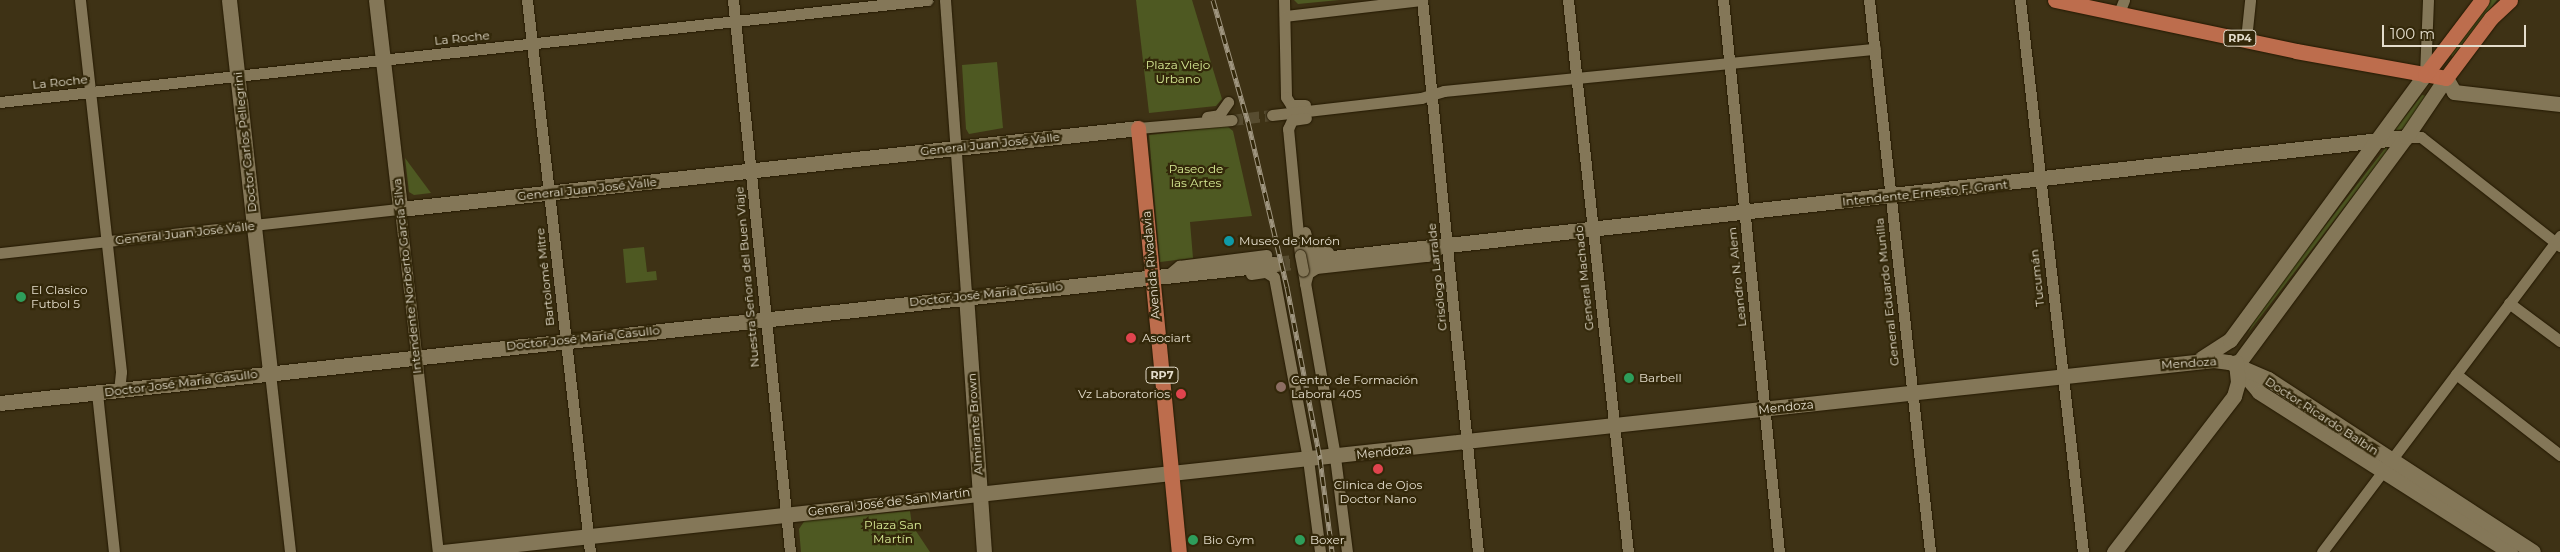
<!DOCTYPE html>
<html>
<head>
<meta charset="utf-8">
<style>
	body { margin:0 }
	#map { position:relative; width:2560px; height:552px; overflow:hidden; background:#3e3215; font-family:Montserrat,sans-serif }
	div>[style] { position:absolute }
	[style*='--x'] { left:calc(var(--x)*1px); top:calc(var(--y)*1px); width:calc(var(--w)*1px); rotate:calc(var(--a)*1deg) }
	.green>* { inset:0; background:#4e5922 }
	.street-tunnel>* { height:11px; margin-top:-5.5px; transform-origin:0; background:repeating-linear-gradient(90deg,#574c30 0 11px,transparent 0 16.5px) }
	.secondary-tunnel>* { height:15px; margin-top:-7.5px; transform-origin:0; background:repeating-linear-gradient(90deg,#574c30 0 15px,transparent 0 23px) }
	.roads { filter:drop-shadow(0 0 1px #241900) drop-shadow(0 0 1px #241900) }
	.street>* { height:11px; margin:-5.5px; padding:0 5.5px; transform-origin:5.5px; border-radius:5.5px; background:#847758 }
	.secondary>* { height:15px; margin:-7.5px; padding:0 7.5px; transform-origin:7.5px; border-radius:7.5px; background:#847758 }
	.primary>* { height:15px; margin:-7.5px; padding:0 7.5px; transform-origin:7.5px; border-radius:7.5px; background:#bd6d4d }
	.rail>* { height:5px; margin-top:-2.5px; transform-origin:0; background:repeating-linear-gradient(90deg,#33280a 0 9px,#9f957f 0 18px); box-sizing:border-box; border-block:1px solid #9f957f }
	.bridges { filter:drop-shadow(0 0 1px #241900) drop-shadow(0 0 1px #241900) }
	.street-bridge>* { height:11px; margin:-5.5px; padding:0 5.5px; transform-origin:5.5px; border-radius:5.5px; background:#847758 }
	.dots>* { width:14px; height:14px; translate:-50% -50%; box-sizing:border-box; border:2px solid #33280a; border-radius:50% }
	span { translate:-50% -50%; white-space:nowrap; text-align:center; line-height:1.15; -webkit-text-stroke:4.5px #33280a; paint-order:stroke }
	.shield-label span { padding:1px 4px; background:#33280a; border:1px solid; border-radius:4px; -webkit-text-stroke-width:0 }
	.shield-label { font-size:11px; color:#e4ddcc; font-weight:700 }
	.street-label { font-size:12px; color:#e4ddcc }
	.park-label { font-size:12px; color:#d7ea94 }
	.poi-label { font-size:12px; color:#e4ddcc }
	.left { translate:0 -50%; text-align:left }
	.right { translate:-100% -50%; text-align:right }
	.scale { position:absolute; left:2382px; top:25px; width:144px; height:22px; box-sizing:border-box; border:2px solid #e4ddcc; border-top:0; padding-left:6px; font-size:15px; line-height:18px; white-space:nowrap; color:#e4ddcc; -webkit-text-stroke:4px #33280a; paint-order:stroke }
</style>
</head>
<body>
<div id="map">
	<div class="green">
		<div style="clip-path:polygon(1136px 0,1192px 0,1222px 99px,1216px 106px,1149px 113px)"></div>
		<div style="clip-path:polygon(1294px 0,1339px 0,1298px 4px)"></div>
		<div style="clip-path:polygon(2490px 0,2497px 0,2452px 57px,2450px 52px)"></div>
		<div style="clip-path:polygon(997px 62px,1003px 128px,969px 134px,966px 129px,962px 65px)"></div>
		<div style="clip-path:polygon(2422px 95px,2427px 96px,2403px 129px,2394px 131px)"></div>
		<div style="clip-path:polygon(1227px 126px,1233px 131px,1252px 216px,1190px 222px,1193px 258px,1160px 262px,1149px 135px)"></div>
		<div style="clip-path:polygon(2387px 146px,2387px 151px,2248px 333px,2257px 314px)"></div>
		<div style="clip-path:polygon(405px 158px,431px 193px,414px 195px,409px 192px)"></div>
		<div style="clip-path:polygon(644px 247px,647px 272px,656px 271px,657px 280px,626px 283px,623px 249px)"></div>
		<div style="clip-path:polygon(910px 511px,912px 525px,930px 552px,801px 552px,799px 529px,805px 520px)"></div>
	</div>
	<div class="street-tunnel">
		<div style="--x:1232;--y:120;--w:40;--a:-7.1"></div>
	</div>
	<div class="secondary-tunnel">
		<div style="--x:1275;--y:264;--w:31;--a:-6"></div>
	</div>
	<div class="roads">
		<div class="street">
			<div style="--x:80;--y:0;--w:374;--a:83.7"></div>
			<div style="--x:121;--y:372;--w:18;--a:96"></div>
			<div style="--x:527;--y:0;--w:556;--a:83.49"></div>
			<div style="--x:733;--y:0;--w:555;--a:84.1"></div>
			<div style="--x:945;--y:0;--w:296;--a:85.9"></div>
			<div style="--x:1284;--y:0;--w:97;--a:88.8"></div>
			<div style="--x:1286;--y:97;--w:9;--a:58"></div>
			<div style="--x:1291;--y:105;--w:14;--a:0"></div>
			<div style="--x:1422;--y:0;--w:555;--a:84.21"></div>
			<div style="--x:1568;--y:0;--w:555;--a:83.8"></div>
			<div style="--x:1723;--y:0;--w:555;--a:84.21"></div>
			<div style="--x:1869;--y:0;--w:555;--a:83.69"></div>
			<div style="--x:2020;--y:0;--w:556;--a:83.49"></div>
			<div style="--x:2118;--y:15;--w:16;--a:-68"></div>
			<div style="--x:1285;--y:16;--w:138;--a:-6.7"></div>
			<div style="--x:2246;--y:39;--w:39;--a:-84"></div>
			<div style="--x:2425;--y:75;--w:75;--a:-87.7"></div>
			<div style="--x:0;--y:102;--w:933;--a:-6.28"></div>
			<div style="--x:1272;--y:115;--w:150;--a:-6.5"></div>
			<div style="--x:1421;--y:98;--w:24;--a:-17"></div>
			<div style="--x:1444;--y:91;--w:433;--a:-5.6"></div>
			<div style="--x:1207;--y:117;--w:12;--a:-9"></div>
			<div style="--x:1219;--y:115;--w:16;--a:-55"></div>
			<div style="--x:1138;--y:128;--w:94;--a:-4.9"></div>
			<div style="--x:2406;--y:137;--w:15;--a:0"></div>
			<div style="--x:2421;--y:137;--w:177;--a:38.1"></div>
			<div style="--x:1305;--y:232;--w:20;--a:75"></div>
			<div style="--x:1310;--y:251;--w:18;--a:3"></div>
			<div style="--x:0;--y:253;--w:402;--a:-6.3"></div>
			<div style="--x:400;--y:209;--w:345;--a:83.7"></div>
			<div style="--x:1300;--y:255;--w:127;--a:-95.4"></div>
			<div style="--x:1288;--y:129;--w:10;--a:-66"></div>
			<div style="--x:1292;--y:120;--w:14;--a:-8"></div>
			<div style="--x:1303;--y:271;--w:189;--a:80.2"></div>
			<div style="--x:1335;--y:457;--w:96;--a:82.8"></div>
			<div style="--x:1251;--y:274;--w:15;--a:-8"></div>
			<div style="--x:1266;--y:272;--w:9;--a:32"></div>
			<div style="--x:1274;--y:277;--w:185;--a:79.4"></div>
			<div style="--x:1308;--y:459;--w:94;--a:82.6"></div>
			<div style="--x:1167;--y:276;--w:16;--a:-40"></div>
			<div style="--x:1179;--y:266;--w:88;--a:-7.2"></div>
			<div style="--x:1305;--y:284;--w:11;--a:-75"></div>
			<div style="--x:1308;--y:273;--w:9;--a:-32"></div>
			<div style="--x:1316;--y:268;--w:112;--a:-6.2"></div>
			<div style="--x:1427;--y:256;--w:16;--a:-30"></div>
			<div style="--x:2509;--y:303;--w:64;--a:36.7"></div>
			<div style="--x:270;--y:373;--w:180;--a:83.6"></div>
			<div style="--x:2456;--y:374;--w:132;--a:37.9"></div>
			<div style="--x:97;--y:393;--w:160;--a:83.9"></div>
			<div style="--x:2322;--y:552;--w:396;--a:-53"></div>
		</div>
		<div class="secondary">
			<div style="--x:229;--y:0;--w:375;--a:83.7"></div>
			<div style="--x:376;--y:0;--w:210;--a:83.4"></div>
			<div style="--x:400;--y:209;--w:742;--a:-6.26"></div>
			<div style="--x:2446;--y:78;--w:16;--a:60"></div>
			<div style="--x:2454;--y:92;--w:107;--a:6.5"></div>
			<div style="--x:1306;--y:261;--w:1107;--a:-6.43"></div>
			<div style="--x:966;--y:295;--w:258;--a:86"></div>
			<div style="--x:2202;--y:358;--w:33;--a:-33"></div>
			<div style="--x:2230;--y:340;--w:329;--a:-53.7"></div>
			<div style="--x:2237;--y:365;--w:284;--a:-53.5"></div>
			<div style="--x:2406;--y:137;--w:71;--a:-55.9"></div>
			<div style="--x:2239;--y:368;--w:31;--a:50"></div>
			<div style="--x:2259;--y:392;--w:298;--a:32.5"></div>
			<div style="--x:0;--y:403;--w:1283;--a:-6.22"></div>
			<div style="--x:443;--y:552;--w:1781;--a:-6.19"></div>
			<div style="--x:2214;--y:360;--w:15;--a:8"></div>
			<div style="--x:2229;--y:362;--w:43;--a:23.6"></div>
			<div style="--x:2268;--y:379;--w:316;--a:33.1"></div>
			<div style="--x:2114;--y:552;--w:197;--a:-52.4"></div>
			<div style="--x:2234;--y:396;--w:15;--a:-74"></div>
			<div style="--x:2238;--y:382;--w:20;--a:-96"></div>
		</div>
		<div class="primary">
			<div style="--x:2055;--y:0;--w:246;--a:11.9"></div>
			<div style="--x:2296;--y:51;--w:152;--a:10.2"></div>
			<div style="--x:2446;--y:78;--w:75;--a:-53.1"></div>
			<div style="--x:2491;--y:18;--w:26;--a:-43"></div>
			<div style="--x:2425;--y:75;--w:94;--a:-52.8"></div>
			<div style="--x:1138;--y:128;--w:426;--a:84.5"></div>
		</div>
	</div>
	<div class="rail">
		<div style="--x:1213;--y:0;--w:127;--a:74"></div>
		<div style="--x:1248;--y:122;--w:170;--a:76.7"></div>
		<div style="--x:1287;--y:287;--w:175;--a:79.1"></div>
		<div style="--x:1320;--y:459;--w:94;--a:82.6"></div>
	</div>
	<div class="bridges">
		<div class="street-bridge">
			<div style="--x:1300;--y:255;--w:16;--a:79"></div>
		</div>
	</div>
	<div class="dots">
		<div style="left:1229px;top:241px;background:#0f9aa8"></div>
		<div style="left:21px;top:297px;background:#2e9e5b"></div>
		<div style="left:1131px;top:338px;background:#e0444e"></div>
		<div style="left:1629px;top:378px;background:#2e9e5b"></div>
		<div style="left:1281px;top:387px;background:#8d6e63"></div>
		<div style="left:1181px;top:394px;background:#e0444e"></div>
		<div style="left:1378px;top:469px;background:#e0444e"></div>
		<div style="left:1193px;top:540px;background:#2e9e5b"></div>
		<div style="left:1300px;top:540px;background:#2e9e5b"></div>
	</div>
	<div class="shield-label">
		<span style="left:2240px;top:38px">RP4</span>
		<span style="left:1162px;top:375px">RP7</span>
	</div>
	<div class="street-label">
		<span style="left:462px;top:38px;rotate:-6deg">La Roche</span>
		<span style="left:60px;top:82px;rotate:-6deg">La Roche</span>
		<span style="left:245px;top:142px;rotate:-96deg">Doctor Carlos Pellegrini</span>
		<span style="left:990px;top:144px;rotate:-6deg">General Juan José Valle</span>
		<span style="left:587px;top:189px;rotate:-6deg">General Juan José Valle</span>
		<span style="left:1925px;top:193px;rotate:-6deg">Intendente Ernesto F. Grant</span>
		<span style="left:185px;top:233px;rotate:-6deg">General Juan José Valle</span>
		<span style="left:1151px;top:265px;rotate:-95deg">Avenida Rivadavia</span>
		<span style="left:407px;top:276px;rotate:-96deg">Intendente Norberto García Silva</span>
		<span style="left:545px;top:277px;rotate:-96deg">Bartolomé Mitre</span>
		<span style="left:747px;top:277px;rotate:-95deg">Nuestra Señora del Buen Viaje</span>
		<span style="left:1437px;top:277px;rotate:-96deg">Crisólogo Larralde</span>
		<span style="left:1737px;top:277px;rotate:-96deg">Leandro N. Alem</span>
		<span style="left:1584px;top:278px;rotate:-96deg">General Machado</span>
		<span style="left:2037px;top:278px;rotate:-96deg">Tucumán</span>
		<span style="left:1887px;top:292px;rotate:-96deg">General Eduardo Munilla</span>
		<span style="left:986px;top:294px;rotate:-6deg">Doctor José María Casullo</span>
		<span style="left:583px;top:338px;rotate:-6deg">Doctor José María Casullo</span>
		<span style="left:2189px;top:363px;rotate:-4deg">Mendoza</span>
		<span style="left:181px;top:383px;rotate:-7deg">Doctor José María Casullo</span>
		<span style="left:1786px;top:407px;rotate:-6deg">Mendoza</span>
		<span style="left:2322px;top:416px;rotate:33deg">Doctor Ricardo Balbín</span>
		<span style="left:975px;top:424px;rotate:-94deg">Almirante Brown</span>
		<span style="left:1384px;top:452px;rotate:-6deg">Mendoza</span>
		<span style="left:889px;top:502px;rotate:-7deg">General José de San Martín</span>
	</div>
	<div class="park-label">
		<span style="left:1178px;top:72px">Plaza Viejo<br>Urbano</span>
		<span style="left:1196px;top:176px">Paseo de<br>las Artes</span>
		<span style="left:893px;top:532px">Plaza San<br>Martín</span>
	</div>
	<div class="poi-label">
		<span class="left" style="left:1239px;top:241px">Museo de Morón</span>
		<span class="left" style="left:31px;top:297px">El Clasico<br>Futbol 5</span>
		<span class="left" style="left:1142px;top:338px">Asociart</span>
		<span class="left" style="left:1639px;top:378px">Barbell</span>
		<span class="left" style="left:1291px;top:387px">Centro de Formación<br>Laboral 405</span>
		<span class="right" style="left:1170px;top:394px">Vz Laboratorios</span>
		<span style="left:1378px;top:492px">Clinica de Ojos<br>Doctor Nano</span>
		<span class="left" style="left:1203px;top:540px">Bio Gym</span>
		<span class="left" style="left:1310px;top:540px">Boxer</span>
	</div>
	<div class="scale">100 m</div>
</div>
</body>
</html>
